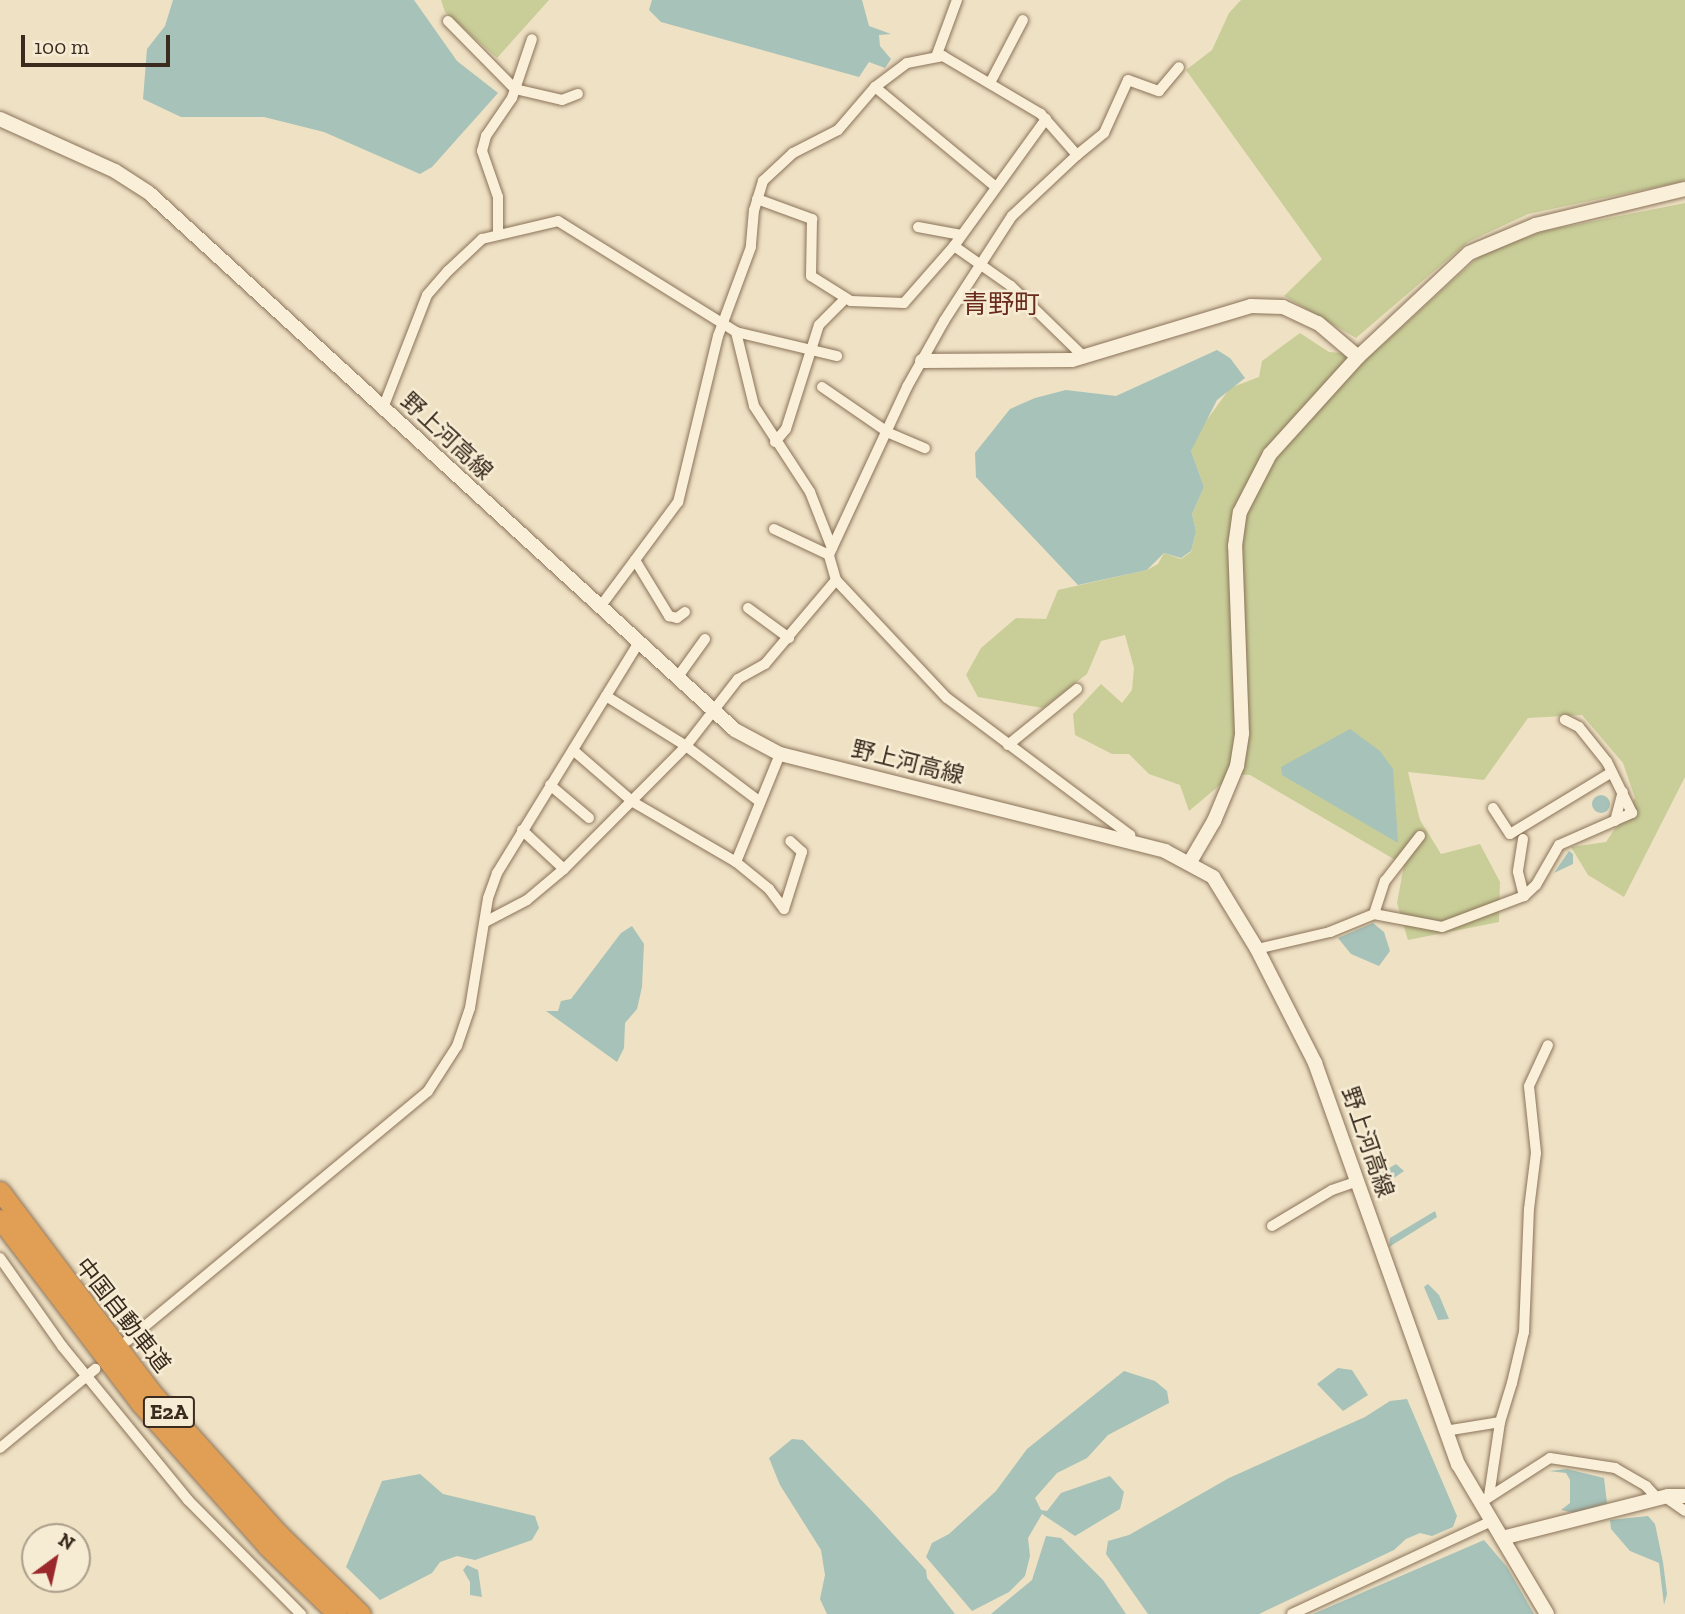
<!DOCTYPE html>
<html>
<head>
<meta charset="utf-8">
<style>
	body { margin:0 }
	#map { position:relative; width:1685px; height:1614px; overflow:hidden; background:#efe1c4; font-family:"Zilla Slab","Noto Sans JP",serif }
	div>[style] { position:absolute }
	[style*='--x'] { left:calc(var(--x)*1px); top:calc(var(--y)*1px); width:calc(var(--w)*1px); rotate:calc(var(--a)*1deg) }
	.green>* { inset:0; background:#c9ce98 }
	.water>* { inset:0; background:#a6c2b9 }
	.round { border-radius:50% }
	.roads { filter:drop-shadow(0 0 2px #8a735a) drop-shadow(0 0 2px #8a735a) }
	.street>* { height:10px; margin:-5px; padding:0 5px; transform-origin:5px; border-radius:5px; background:#faefd8 }
	.secondary>* { height:14px; margin:-7px; padding:0 7px; transform-origin:7px; border-radius:7px; background:#faefd8 }
	.highway>* { height:19px; margin:-9.5px; padding:0 9.5px; transform-origin:9.5px; border-radius:9.5px; background:#e09f54 }
	span { translate:-50% -50%; white-space:nowrap; text-align:center; line-height:1.15; -webkit-text-stroke:5px #f6ecd4; paint-order:stroke }
	.shield-label span { padding:2px 5px; background:#f6ecd4; border:2px solid; border-radius:5px; -webkit-text-stroke-width:0 }
	.shield-label { font-size:21px; color:#3a2b1e; font-weight:700 }
	.street-label { font-size:23px; color:#3a2b1e }
	.quarter-label { font-size:26px; color:#682b1d }
	.north { position:absolute; left:21px; top:1523px; width:70px; height:70px; box-sizing:border-box; background:#f6ecd4; border:2px solid #ab9f8b; border-radius:50%; rotate:33deg; font-size:19px; font-weight:700; line-height:28px; text-align:center; color:#3a2b1e }
	.north::after { content:''; display:block; margin:auto; width:24px; height:32px; background:#9b292c; clip-path:polygon(50% 0,100% 100%,50% 72%,0 100%) }
	.scale { position:absolute; left:21px; top:35px; width:149px; height:32px; box-sizing:border-box; border:4px solid #3a2b1e; border-top:0; padding-left:9px; font-size:21px; line-height:24px; white-space:nowrap; color:#3a2b1e; -webkit-text-stroke:5px #f6ecd4; paint-order:stroke }
</style>
</head>
<body>
<div id="map">
	<div class="green">
		<div style="clip-path:polygon(441px 0,549px 0,497px 58px,445px 12px)"></div>
		<div style="clip-path:polygon(1241px 0,1685px 0,1685px 181px,1528px 214px,1468px 242px,1356px 338px,1284px 296px,1322px 259px,1186px 70px,1212px 50px,1229px 13px)"></div>
		<div style="clip-path:polygon(1685px 203px,1685px 777px,1624px 897px,1588px 875px,1571px 847px,1606px 842px,1635px 798px,1623px 763px,1582px 715px,1528px 718px,1484px 780px,1408px 772px,1420px 820px,1441px 854px,1480px 844px,1500px 882px,1499px 922px,1408px 940px,1397px 903px,1404px 865px,1250px 775px,1233px 774px,1189px 811px,1180px 785px,1149px 774px,1129px 754px,1112px 754px,1075px 735px,1073px 714px,1101px 684px,1122px 703px,1132px 690px,1134px 668px,1125px 635px,1101px 641px,1087px 674px,1043px 708px,978px 697px,966px 675px,981px 648px,1016px 618px,1046px 619px,1058px 590px,1147px 570px,1158px 564px,1164px 553px,1181px 559px,1191px 552px,1196px 532px,1192px 514px,1204px 487px,1191px 451px,1201px 428px,1230px 388px,1259px 377px,1262px 361px,1300px 333px,1329px 352px,1371px 355px,1483px 253px,1544px 231px)"></div>
	</div>
	<div class="water">
		<div style="clip-path:polygon(173px 0,414px 0,457px 61px,498px 93px,432px 167px,420px 174px,324px 132px,264px 117px,181px 117px,143px 99px,147px 49px,165px 26px)"></div>
		<div style="clip-path:polygon(652px 0,862px 0,869px 26px,891px 34px,879px 35px,880px 46px,891px 59px,885px 68px,869px 62px,859px 77px,661px 22px,649px 10px)"></div>
		<div style="clip-path:polygon(1217px 350px,1230px 358px,1245px 378px,1217px 400px,1191px 451px,1204px 487px,1192px 514px,1196px 532px,1191px 551px,1181px 558px,1164px 553px,1147px 570px,1078px 585px,976px 477px,975px 453px,1010px 409px,1035px 398px,1066px 390px,1116px 396px)"></div>
		<div style="clip-path:polygon(1350px 729px,1380px 751px,1393px 769px,1398px 843px,1282px 775px,1281px 767px)"></div>
		<div class="round" style="left:1592px;top:795px;width:18px;height:18px"></div>
		<div style="clip-path:polygon(1569px 851px,1573px 854px,1573px 864px,1554px 873px)"></div>
		<div style="clip-path:polygon(1373px 923px,1384px 932px,1390px 951px,1379px 966px,1351px 954px,1338px 938px)"></div>
		<div style="clip-path:polygon(632px 926px,644px 944px,642px 987px,637px 1009px,625px 1023px,624px 1048px,617px 1062px,546px 1011px,558px 1011px,561px 1001px,571px 999px,621px 933px)"></div>
		<div style="clip-path:polygon(1396px 1164px,1404px 1171px,1375px 1191px,1374px 1177px)"></div>
		<div style="clip-path:polygon(1435px 1211px,1437px 1217px,1389px 1247px,1390px 1238px)"></div>
		<div style="clip-path:polygon(1428px 1284px,1439px 1295px,1449px 1319px,1438px 1320px,1424px 1287px)"></div>
		<div style="clip-path:polygon(1338px 1368px,1352px 1370px,1368px 1395px,1343px 1411px,1317px 1384px)"></div>
		<div style="clip-path:polygon(1124px 1371px,1155px 1381px,1167px 1391px,1169px 1403px,1108px 1435px,1087px 1458px,1057px 1473px,1035px 1498px,1041px 1510px,1047px 1511px,1061px 1493px,1110px 1476px,1124px 1492px,1120px 1509px,1075px 1536px,1042px 1514px,1028px 1538px,1030px 1556px,1025px 1576px,1009px 1592px,972px 1611px,926px 1557px,932px 1543px,949px 1534px,996px 1491px,1027px 1449px)"></div>
		<div style="clip-path:polygon(1407px 1399px,1457px 1516px,1453px 1527px,1432px 1536px,1420px 1533px,1406px 1539px,1394px 1550px,1259px 1614px,1148px 1614px,1106px 1554px,1108px 1541px,1129px 1535px,1229px 1478px,1365px 1417px,1390px 1401px)"></div>
		<div style="clip-path:polygon(792px 1439px,803px 1440px,870px 1509px,926px 1570px,927px 1578px,955px 1614px,827px 1614px,820px 1599px,825px 1575px,821px 1550px,780px 1485px,769px 1458px)"></div>
		<div style="clip-path:polygon(1567px 1469px,1604px 1478px,1607px 1503px,1575px 1513px,1561px 1510px,1570px 1503px,1570px 1480px,1566px 1473px,1549px 1471px)"></div>
		<div style="clip-path:polygon(420px 1474px,443px 1494px,535px 1516px,539px 1528px,532px 1540px,475px 1560px,457px 1556px,440px 1562px,432px 1573px,380px 1600px,346px 1567px,382px 1481px)"></div>
		<div style="clip-path:polygon(1648px 1516px,1655px 1524px,1663px 1562px,1667px 1594px,1664px 1605px,1659px 1563px,1630px 1551px,1611px 1529px,1610px 1520px)"></div>
		<div style="clip-path:polygon(1046px 1536px,1061px 1538px,1103px 1580px,1126px 1614px,991px 1614px,1032px 1580px)"></div>
		<div style="clip-path:polygon(1484px 1540px,1507px 1567px,1534px 1614px,1313px 1614px)"></div>
		<div style="clip-path:polygon(467px 1565px,478px 1570px,482px 1597px,470px 1595px,470px 1582px,463px 1570px)"></div>
	</div>
	<div class="roads">
		<div class="street">
			<div style="--x:448;--y:21;--w:95;--a:45.4"></div>
			<div style="--x:515;--y:89;--w:48;--a:13.2"></div>
			<div style="--x:562;--y:100;--w:17;--a:-21"></div>
			<div style="--x:936;--y:57;--w:61;--a:-69.8"></div>
			<div style="--x:990;--y:83;--w:71;--a:-62.4"></div>
			<div style="--x:875;--y:87;--w:157;--a:39.6"></div>
			<div style="--x:1077;--y:155;--w:35;--a:-39"></div>
			<div style="--x:1104;--y:133;--w:58;--a:-65.6"></div>
			<div style="--x:1128;--y:80;--w:33;--a:20"></div>
			<div style="--x:1159;--y:91;--w:31;--a:-50"></div>
			<div style="--x:757;--y:199;--w:59;--a:20"></div>
			<div style="--x:812;--y:219;--w:57;--a:91"></div>
			<div style="--x:811;--y:276;--w:47;--a:32"></div>
			<div style="--x:851;--y:301;--w:53;--a:2.2"></div>
			<div style="--x:904;--y:303;--w:76;--a:-48.7"></div>
			<div style="--x:954;--y:246;--w:157;--a:-54.1"></div>
			<div style="--x:918;--y:227;--w:44;--a:10.5"></div>
			<div style="--x:498;--y:233;--w:36;--a:-90"></div>
			<div style="--x:498;--y:197;--w:49;--a:-109.2"></div>
			<div style="--x:482;--y:151;--w:16;--a:-75"></div>
			<div style="--x:486;--y:136;--w:46;--a:-55.6"></div>
			<div style="--x:512;--y:98;--w:62;--a:-71.3"></div>
			<div style="--x:954;--y:246;--w:70;--a:35.1"></div>
			<div style="--x:1011;--y:286;--w:102;--a:44.2"></div>
			<div style="--x:736;--y:332;--w:104;--a:13.4"></div>
			<div style="--x:822;--y:387;--w:81;--a:34.5"></div>
			<div style="--x:889;--y:433;--w:39;--a:23"></div>
			<div style="--x:383;--y:408;--w:121;--a:-68.7"></div>
			<div style="--x:427;--y:295;--w:32;--a:-49"></div>
			<div style="--x:448;--y:271;--w:47;--a:-43.3"></div>
			<div style="--x:482;--y:239;--w:78;--a:-13.3"></div>
			<div style="--x:558;--y:221;--w:210;--a:31.9"></div>
			<div style="--x:736;--y:332;--w:76;--a:76.3"></div>
			<div style="--x:754;--y:406;--w:103;--a:56.9"></div>
			<div style="--x:810;--y:492;--w:60;--a:68.6"></div>
			<div style="--x:775;--y:442;--w:17;--a:-50"></div>
			<div style="--x:786;--y:429;--w:109;--a:-72.4"></div>
			<div style="--x:819;--y:325;--w:37;--a:-45"></div>
			<div style="--x:774;--y:529;--w:61;--a:25.3"></div>
			<div style="--x:635;--y:560;--w:66;--a:58.7"></div>
			<div style="--x:669;--y:616;--w:8;--a:14"></div>
			<div style="--x:677;--y:618;--w:10;--a:-37"></div>
			<div style="--x:836;--y:580;--w:162;--a:46.8"></div>
			<div style="--x:947;--y:698;--w:229;--a:36.8"></div>
			<div style="--x:1130;--y:835;--w:8;--a:83"></div>
			<div style="--x:748;--y:608;--w:51;--a:36.2"></div>
			<div style="--x:677;--y:678;--w:48;--a:-54.3"></div>
			<div style="--x:606;--y:696;--w:94;--a:32"></div>
			<div style="--x:686;--y:746;--w:93;--a:37.1"></div>
			<div style="--x:1008;--y:745;--w:89;--a:-39.1"></div>
			<div style="--x:573;--y:750;--w:79;--a:40.9"></div>
			<div style="--x:633;--y:802;--w:119;--a:30.2"></div>
			<div style="--x:736;--y:862;--w:43;--a:39.3"></div>
			<div style="--x:769;--y:889;--w:25;--a:53"></div>
			<div style="--x:550;--y:785;--w:51;--a:40.2"></div>
			<div style="--x:1493;--y:808;--w:31;--a:57"></div>
			<div style="--x:1510;--y:834;--w:119;--a:-31.3"></div>
			<div style="--x:1615;--y:821;--w:30;--a:-75"></div>
			<div style="--x:522;--y:830;--w:57;--a:42.9"></div>
			<div style="--x:1523;--y:839;--w:33;--a:99"></div>
			<div style="--x:1518;--y:872;--w:25;--a:76"></div>
			<div style="--x:736;--y:862;--w:117;--a:-67.8"></div>
			<div style="--x:784;--y:909;--w:60;--a:-72.5"></div>
			<div style="--x:802;--y:852;--w:16;--a:-137"></div>
			<div style="--x:1374;--y:914;--w:35;--a:-72"></div>
			<div style="--x:1385;--y:881;--w:57;--a:-52.1"></div>
			<div style="--x:485;--y:922;--w:47;--a:-27.6"></div>
			<div style="--x:527;--y:900;--w:48;--a:-40"></div>
			<div style="--x:564;--y:869;--w:173;--a:-45.2"></div>
			<div style="--x:686;--y:746;--w:85;--a:-52.2"></div>
			<div style="--x:738;--y:679;--w:31;--a:-29"></div>
			<div style="--x:765;--y:664;--w:110;--a:-49.8"></div>
			<div style="--x:836;--y:580;--w:26;--a:-106"></div>
			<div style="--x:829;--y:555;--w:8;--a:-67"></div>
			<div style="--x:832;--y:548;--w:178;--a:-65"></div>
			<div style="--x:907;--y:387;--w:76;--a:-60.7"></div>
			<div style="--x:944;--y:321;--w:125;--a:-57.1"></div>
			<div style="--x:1012;--y:216;--w:89;--a:-43.2"></div>
			<div style="--x:1077;--y:155;--w:55;--a:-131.3"></div>
			<div style="--x:1041;--y:114;--w:114;--a:-149.4"></div>
			<div style="--x:943;--y:56;--w:37;--a:169"></div>
			<div style="--x:907;--y:63;--w:40;--a:143"></div>
			<div style="--x:875;--y:87;--w:57;--a:130.7"></div>
			<div style="--x:838;--y:130;--w:51;--a:152.9"></div>
			<div style="--x:793;--y:153;--w:41;--a:137"></div>
			<div style="--x:763;--y:181;--w:30;--a:107"></div>
			<div style="--x:754;--y:210;--w:37;--a:95"></div>
			<div style="--x:751;--y:247;--w:95;--a:110.3"></div>
			<div style="--x:718;--y:336;--w:171;--a:103.5"></div>
			<div style="--x:678;--y:502;--w:131;--a:126.6"></div>
			<div style="--x:1257;--y:949;--w:75;--a:-13.1"></div>
			<div style="--x:1330;--y:932;--w:48;--a:-22.2"></div>
			<div style="--x:1374;--y:914;--w:69;--a:10.8"></div>
			<div style="--x:1442;--y:927;--w:88;--a:-20.7"></div>
			<div style="--x:1524;--y:896;--w:16;--a:-43"></div>
			<div style="--x:1536;--y:885;--w:46;--a:-60.1"></div>
			<div style="--x:1559;--y:845;--w:80;--a:-23.7"></div>
			<div style="--x:1632;--y:813;--w:57;--a:-116.1"></div>
			<div style="--x:1607;--y:762;--w:45;--a:-128.7"></div>
			<div style="--x:1579;--y:727;--w:16;--a:-153"></div>
			<div style="--x:1272;--y:1226;--w:70;--a:-31"></div>
			<div style="--x:1332;--y:1190;--w:28;--a:-19"></div>
			<div style="--x:0;--y:1258;--w:108;--a:54.8"></div>
			<div style="--x:62;--y:1346;--w:199;--a:50.7"></div>
			<div style="--x:188;--y:1500;--w:161;--a:45.3"></div>
			<div style="--x:127;--y:1341;--w:391;--a:-39.7"></div>
			<div style="--x:428;--y:1091;--w:54;--a:-57.2"></div>
			<div style="--x:457;--y:1046;--w:40;--a:-71.1"></div>
			<div style="--x:470;--y:1008;--w:111;--a:-80.7"></div>
			<div style="--x:488;--y:898;--w:27;--a:-70"></div>
			<div style="--x:497;--y:873;--w:269;--a:-58.4"></div>
			<div style="--x:1445;--y:1431;--w:56;--a:-9.3"></div>
			<div style="--x:1500;--y:1422;--w:41;--a:-72.9"></div>
			<div style="--x:1512;--y:1383;--w:52;--a:-76.8"></div>
			<div style="--x:1524;--y:1332;--w:123;--a:-87.7"></div>
			<div style="--x:1529;--y:1209;--w:56;--a:-82.9"></div>
			<div style="--x:1536;--y:1153;--w:67;--a:-96"></div>
			<div style="--x:1529;--y:1086;--w:45;--a:-65.1"></div>
			<div style="--x:0;--y:1448;--w:124;--a:-39.7"></div>
			<div style="--x:1489;--y:1496;--w:75;--a:-81.5"></div>
			<div style="--x:1665;--y:1497;--w:24;--a:35"></div>
			<div style="--x:1480;--y:1503;--w:83;--a:-32.7"></div>
			<div style="--x:1550;--y:1458;--w:66;--a:8.7"></div>
			<div style="--x:1615;--y:1468;--w:36;--a:30"></div>
			<div style="--x:1646;--y:1486;--w:18;--a:47"></div>
			<div style="--x:1292;--y:1614;--w:220;--a:-25"></div>
		</div>
		<div class="secondary">
			<div style="--x:0;--y:119;--w:126;--a:24.3"></div>
			<div style="--x:115;--y:171;--w:40;--a:32.9"></div>
			<div style="--x:149;--y:193;--w:795;--a:42.5"></div>
			<div style="--x:735;--y:730;--w:51;--a:28.1"></div>
			<div style="--x:780;--y:754;--w:397;--a:14.1"></div>
			<div style="--x:1165;--y:851;--w:55;--a:28.4"></div>
			<div style="--x:1213;--y:877;--w:84;--a:58.6"></div>
			<div style="--x:1257;--y:949;--w:128;--a:63"></div>
			<div style="--x:1315;--y:1063;--w:426;--a:70.4"></div>
			<div style="--x:1458;--y:1464;--w:174;--a:59.3"></div>
			<div style="--x:922;--y:361;--w:150;--a:-0.4"></div>
			<div style="--x:1072;--y:360;--w:187;--a:-16.8"></div>
			<div style="--x:1251;--y:306;--w:32;--a:2"></div>
			<div style="--x:1283;--y:307;--w:38;--a:25"></div>
			<div style="--x:1318;--y:323;--w:52;--a:40.4"></div>
			<div style="--x:1190;--y:862;--w:48;--a:-59.7"></div>
			<div style="--x:1214;--y:821;--w:60;--a:-67.3"></div>
			<div style="--x:1237;--y:766;--w:33;--a:-81"></div>
			<div style="--x:1242;--y:733;--w:187;--a:-92.1"></div>
			<div style="--x:1235;--y:546;--w:34;--a:-82"></div>
			<div style="--x:1240;--y:512;--w:65;--a:-62.7"></div>
			<div style="--x:1270;--y:454;--w:131;--a:-47.8"></div>
			<div style="--x:1358;--y:357;--w:152;--a:-43.1"></div>
			<div style="--x:1469;--y:253;--w:73;--a:-22.7"></div>
			<div style="--x:1536;--y:225;--w:153;--a:-13.6"></div>
			<div style="--x:1502;--y:1538;--w:171;--a:-14.2"></div>
			<div style="--x:1668;--y:1496;--w:17;--a:0"></div>
		</div>
		<div class="highway">
			<div style="--x:0;--y:1191;--w:254;--a:53"></div>
			<div style="--x:153;--y:1394;--w:190;--a:48"></div>
			<div style="--x:280;--y:1535;--w:113;--a:44.3"></div>
			<div style="--x:0;--y:1219;--w:233;--a:52.7"></div>
			<div style="--x:141;--y:1404;--w:191;--a:48.4"></div>
			<div style="--x:268;--y:1547;--w:96;--a:44.2"></div>
		</div>
	</div>
	<div class="shield-label">
		<span style="left:169px;top:1412px">E2A</span>
	</div>
	<div class="street-label">
		<span style="left:447px;top:436px;rotate:43deg">野上河高線</span>
		<span style="left:908px;top:762px;rotate:14deg">野上河高線</span>
		<span style="left:1368px;top:1142px;rotate:71deg">野上河高線</span>
		<span style="left:123px;top:1315px;rotate:52deg">中国自動車道</span>
	</div>
	<div class="quarter-label">
		<span style="left:1001px;top:305px">青野町</span>
	</div>
	<div class="north">N</div>
	<div class="scale">100 m</div>
</div>
</body>
</html>
